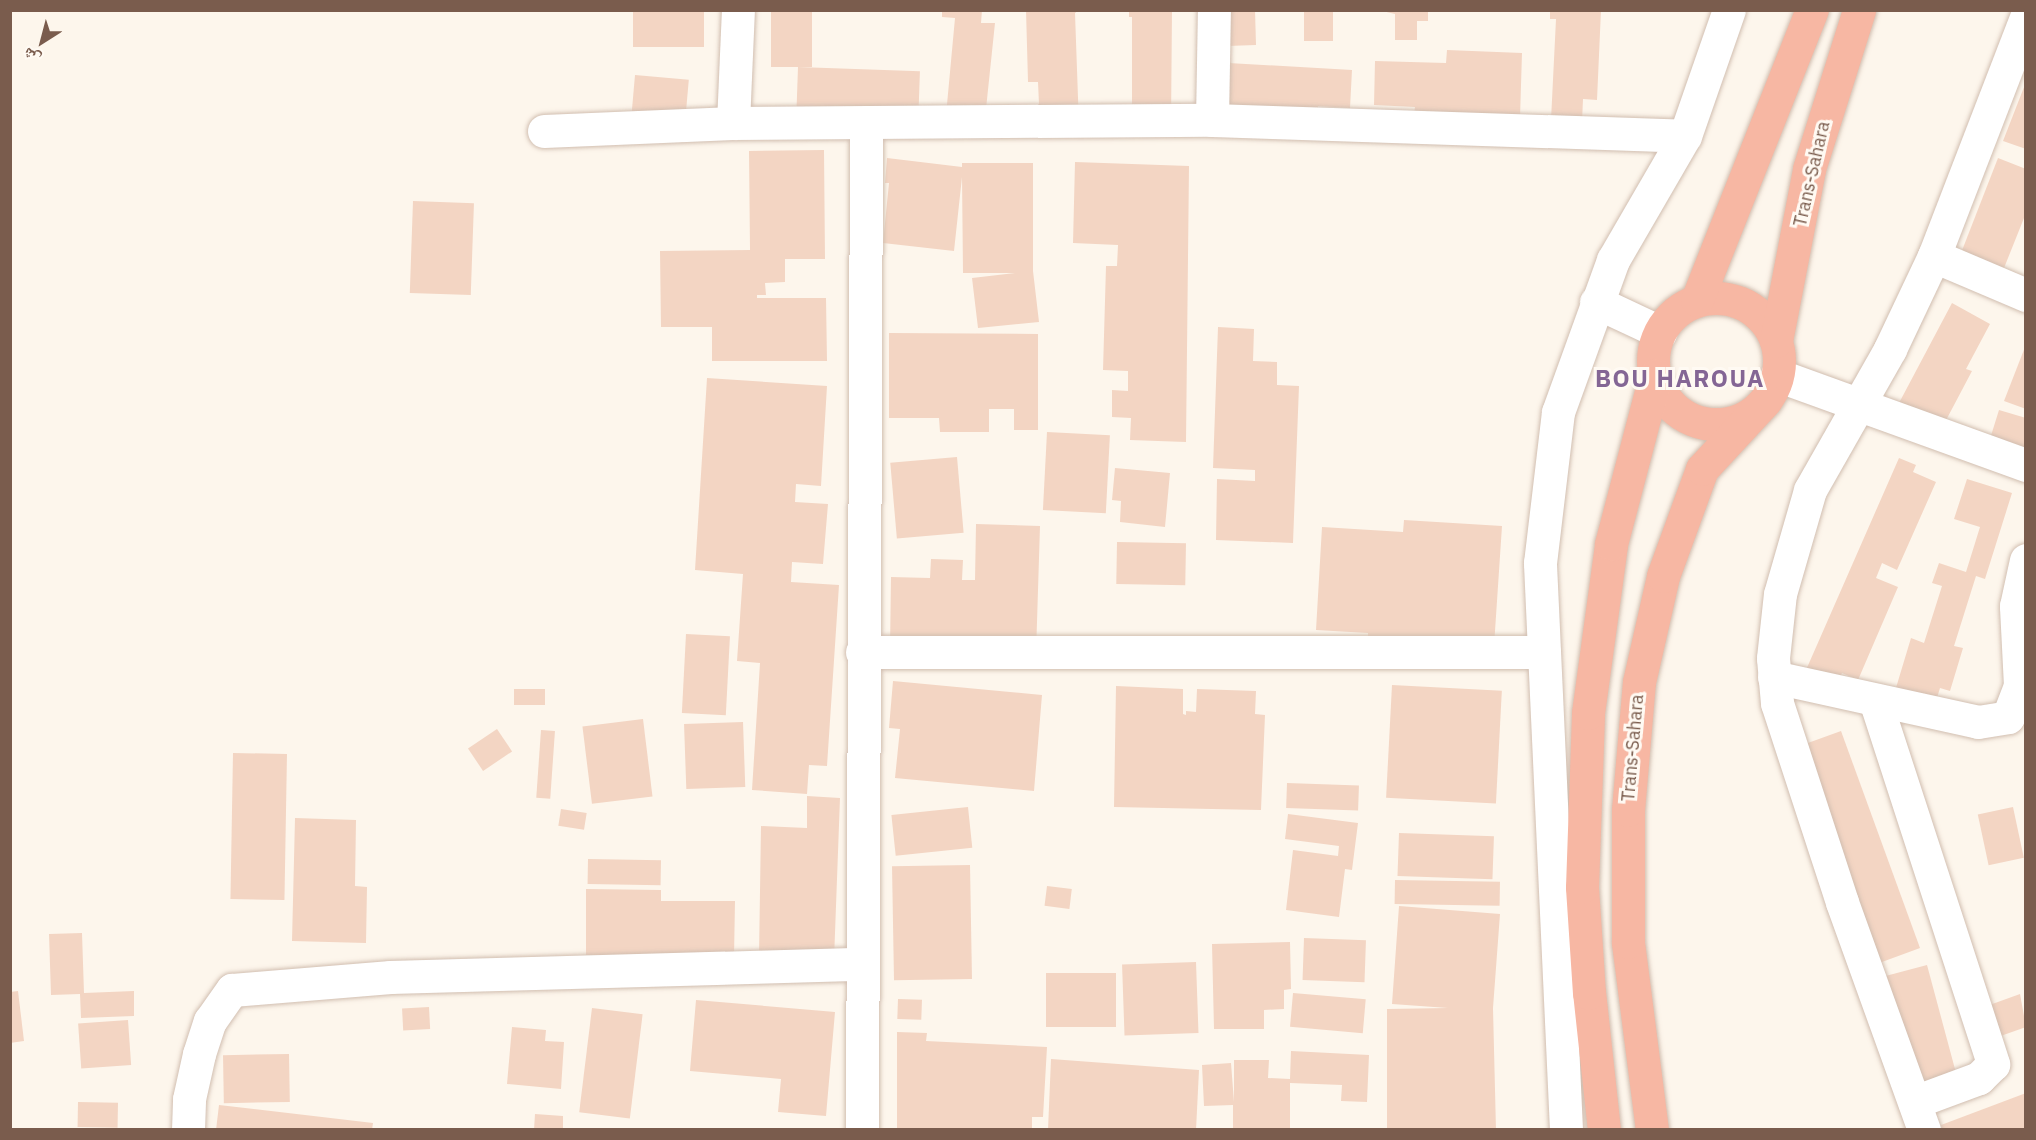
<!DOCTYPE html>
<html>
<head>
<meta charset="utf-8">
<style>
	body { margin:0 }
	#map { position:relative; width:2036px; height:1140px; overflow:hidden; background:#fdf6ec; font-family:"IBM Plex Sans","Noto Naskh Arabic",sans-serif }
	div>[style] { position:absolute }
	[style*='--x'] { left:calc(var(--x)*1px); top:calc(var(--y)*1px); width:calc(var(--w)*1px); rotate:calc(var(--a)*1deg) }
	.building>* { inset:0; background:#f3d5c3; transform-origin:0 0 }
	.roads { filter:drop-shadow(0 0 2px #d1beb0) drop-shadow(0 0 2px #d1beb0) }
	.minor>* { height:33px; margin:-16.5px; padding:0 16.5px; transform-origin:16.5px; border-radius:16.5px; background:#fff }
	.highway>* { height:33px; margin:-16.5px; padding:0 16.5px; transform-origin:16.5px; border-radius:16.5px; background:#f7b7a3 }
	.highway>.ring { margin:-16.5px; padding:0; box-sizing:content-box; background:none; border:33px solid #f7b7a3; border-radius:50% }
	span { translate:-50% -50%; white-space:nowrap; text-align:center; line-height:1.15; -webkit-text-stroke:6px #fffaf3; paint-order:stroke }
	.street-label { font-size:18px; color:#7a5c4d }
	.district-label { font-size:24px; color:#846695; font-weight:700; letter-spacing:1.5px }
	.frame { position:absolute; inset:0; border:12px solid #7a5c4d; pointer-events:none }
	.north { position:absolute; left:12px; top:12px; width:60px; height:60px; -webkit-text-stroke:4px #fffaf3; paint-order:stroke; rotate:216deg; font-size:16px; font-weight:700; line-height:24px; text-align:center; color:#7a5c4d }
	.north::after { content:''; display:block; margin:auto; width:21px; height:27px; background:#7a5c4d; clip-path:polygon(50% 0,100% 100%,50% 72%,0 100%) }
</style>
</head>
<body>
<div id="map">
	<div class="building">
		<div style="left:633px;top:10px;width:71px;height:37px"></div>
		<div style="left:771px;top:10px;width:41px;height:57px"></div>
		<div style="clip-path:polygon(942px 10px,982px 10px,981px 23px,995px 23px,984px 128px,945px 126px,955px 18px,942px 17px)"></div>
		<div style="clip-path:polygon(1026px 10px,1079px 10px,1075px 13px,1079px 126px,1040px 127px,1038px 82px,1028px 82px)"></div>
		<div style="clip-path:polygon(1129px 10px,1172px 10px,1171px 124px,1132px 123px,1132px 17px,1129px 17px)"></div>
		<div style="clip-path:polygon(1211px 10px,1255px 10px,1256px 45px,1227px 46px)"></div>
		<div style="left:1304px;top:10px;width:29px;height:31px"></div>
		<div style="clip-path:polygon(1378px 10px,1428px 10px,1428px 21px,1417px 21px,1417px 40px,1395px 40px,1395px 14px)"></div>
		<div style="clip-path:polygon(1550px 10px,1601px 10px,1597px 100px,1583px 99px,1582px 122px,1551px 120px,1556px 19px,1550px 19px)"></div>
		<div style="clip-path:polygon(1447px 50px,1522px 53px,1520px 118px,1414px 115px,1415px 107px,1374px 105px,1375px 61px,1446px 63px)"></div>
		<div style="clip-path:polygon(1211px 62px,1352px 70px,1350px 108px,1318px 106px,1317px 125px,1208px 107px)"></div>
		<div style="left:798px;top:67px;width:122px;height:54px;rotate:2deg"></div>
		<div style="left:635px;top:75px;width:54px;height:63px;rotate:5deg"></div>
		<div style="clip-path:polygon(2026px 82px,2026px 149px,2003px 141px)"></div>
		<div style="clip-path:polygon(824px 150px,825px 259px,785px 259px,785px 282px,765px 283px,766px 295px,757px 295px,757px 298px,826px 298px,827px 361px,712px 361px,712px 327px,661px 327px,660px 251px,750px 250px,749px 151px)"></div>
		<div style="clip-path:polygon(887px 158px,962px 167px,962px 163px,1033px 163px,1033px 271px,1039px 322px,978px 328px,972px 278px,1015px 273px,963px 273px,962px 177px,954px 251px,883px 243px,889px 183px,885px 183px)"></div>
		<div style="clip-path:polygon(1998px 158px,2026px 169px,2026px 213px,1998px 283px,1956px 266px)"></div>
		<div style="clip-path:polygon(1075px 162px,1189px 166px,1186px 442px,1130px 440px,1131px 418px,1112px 417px,1112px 390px,1128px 391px,1128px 371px,1103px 370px,1106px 266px,1117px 266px,1118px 245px,1073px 243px)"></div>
		<div style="left:413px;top:201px;width:61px;height:92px;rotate:2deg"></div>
		<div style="clip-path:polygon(1952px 303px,1990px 324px,1966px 369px,1972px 371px,1934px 443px,1890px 420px)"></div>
		<div style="clip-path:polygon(1218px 327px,1254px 329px,1253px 361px,1277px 362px,1277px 385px,1299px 386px,1293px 543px,1216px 540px,1217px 479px,1255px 481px,1255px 470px,1213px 468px)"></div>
		<div style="clip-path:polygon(889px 333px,1038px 334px,1038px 430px,1014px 430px,1014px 409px,989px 409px,989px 432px,940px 432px,939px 418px,889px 418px)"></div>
		<div style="clip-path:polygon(2025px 347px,2026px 347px,2026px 409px,2004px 401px)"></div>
		<div style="clip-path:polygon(707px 378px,827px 386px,821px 486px,796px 484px,795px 502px,828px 504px,823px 564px,792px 562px,791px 582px,839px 585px,827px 766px,809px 765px,807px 794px,752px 790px,760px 663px,737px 661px,743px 574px,695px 570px)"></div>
		<div style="clip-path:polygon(1999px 410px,2026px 418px,2026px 474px,1983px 461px)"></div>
		<div style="left:1047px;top:432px;width:63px;height:78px;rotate:3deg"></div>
		<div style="left:957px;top:457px;width:76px;height:67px;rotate:85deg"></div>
		<div style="clip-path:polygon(1899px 458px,1916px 465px,1913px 472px,1936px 482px,1897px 570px,1882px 563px,1876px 578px,1898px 587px,1858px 680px,1842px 673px,1837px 684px,1806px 670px)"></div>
		<div style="clip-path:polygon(1115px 468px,1170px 473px,1165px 527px,1120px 522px,1121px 501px,1112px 500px)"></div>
		<div style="clip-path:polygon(1967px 479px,2012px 493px,1985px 579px,1976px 576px,1954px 646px,1963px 648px,1950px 691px,1940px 688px,1932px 714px,1892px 701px,1911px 638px,1924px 643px,1942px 586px,1932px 583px,1939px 563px,1966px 572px,1980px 527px,1954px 519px)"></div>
		<div style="clip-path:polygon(1404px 520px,1502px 526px,1494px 646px,1368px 638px,1368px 633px,1316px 630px,1322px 527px,1403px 532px)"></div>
		<div style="clip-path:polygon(976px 524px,1040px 526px,1036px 654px,890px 649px,891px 577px,930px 578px,931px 559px,963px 560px,962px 580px,975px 580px)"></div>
		<div style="left:1117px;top:542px;width:69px;height:42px;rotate:1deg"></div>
		<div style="left:686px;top:634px;width:44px;height:79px;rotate:3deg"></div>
		<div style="clip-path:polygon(893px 681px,1042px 695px,1034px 791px,895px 778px,900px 729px,889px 728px)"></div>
		<div style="left:1392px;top:685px;width:110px;height:113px;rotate:3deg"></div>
		<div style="clip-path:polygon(1116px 686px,1183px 689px,1183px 714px,1186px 715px,1186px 711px,1196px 712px,1197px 689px,1256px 691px,1255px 714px,1265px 715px,1261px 810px,1114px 807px)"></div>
		<div style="left:514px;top:689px;width:31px;height:16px"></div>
		<div style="left:643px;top:719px;width:78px;height:61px;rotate:83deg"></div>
		<div style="left:743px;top:722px;width:65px;height:59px;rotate:88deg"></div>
		<div style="left:497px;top:729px;width:27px;height:35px;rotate:56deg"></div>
		<div style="left:541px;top:730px;width:14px;height:68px;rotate:4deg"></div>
		<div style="left:1841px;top:731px;width:231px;height:47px;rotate:70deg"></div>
		<div style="left:233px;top:753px;width:54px;height:146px;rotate:1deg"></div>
		<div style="left:1287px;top:783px;width:72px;height:25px;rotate:2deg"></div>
		<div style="clip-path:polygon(807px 796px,840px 798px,834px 960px,759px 956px,761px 826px,807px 828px)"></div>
		<div style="left:968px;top:807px;width:41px;height:77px;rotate:84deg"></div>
		<div style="left:2013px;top:807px;width:52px;height:36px;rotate:78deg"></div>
		<div style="left:561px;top:809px;width:26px;height:17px;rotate:9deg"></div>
		<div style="clip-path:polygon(1288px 814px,1358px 823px,1352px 870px,1345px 869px,1339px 917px,1286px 910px,1293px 850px,1338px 856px,1339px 846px,1285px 839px)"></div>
		<div style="clip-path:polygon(295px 818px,356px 820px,355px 886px,367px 887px,366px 943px,292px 941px)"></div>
		<div style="left:1399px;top:833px;width:95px;height:43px;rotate:2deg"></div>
		<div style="left:588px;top:859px;width:73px;height:25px;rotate:1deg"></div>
		<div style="left:970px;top:865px;width:114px;height:78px;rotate:89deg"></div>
		<div style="left:1395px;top:880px;width:105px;height:24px;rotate:1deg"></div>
		<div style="left:1047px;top:886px;width:25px;height:20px;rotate:7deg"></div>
		<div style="clip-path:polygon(586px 889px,661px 890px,661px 901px,735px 901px,734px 957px,586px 955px)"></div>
		<div style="clip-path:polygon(1399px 906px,1500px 914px,1493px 1008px,1496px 1130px,1387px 1130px,1387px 1009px,1448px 1008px,1392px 1004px)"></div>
		<div style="clip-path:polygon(82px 933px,84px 993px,134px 991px,134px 1016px,81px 1018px,80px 994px,51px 995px,49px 934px)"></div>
		<div style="left:1304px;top:938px;width:62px;height:42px;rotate:2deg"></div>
		<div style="clip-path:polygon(1290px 942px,1291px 989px,1284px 990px,1284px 1009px,1264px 1010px,1264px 1029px,1214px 1029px,1212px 944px)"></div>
		<div style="left:1196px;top:962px;width:71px;height:74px;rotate:88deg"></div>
		<div style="clip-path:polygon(1927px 965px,1959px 1084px,1924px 1094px,1878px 978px)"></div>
		<div style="left:1116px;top:973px;width:54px;height:70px;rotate:90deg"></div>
		<div style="clip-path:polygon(18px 991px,24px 1041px,10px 1043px,10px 992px)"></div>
		<div style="left:1293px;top:993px;width:73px;height:34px;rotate:5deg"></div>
		<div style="clip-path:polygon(2020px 994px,2026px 1027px,1995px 1038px,1984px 1007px)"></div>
		<div style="left:898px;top:999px;width:24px;height:20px;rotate:2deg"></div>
		<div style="clip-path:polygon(696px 1000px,835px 1012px,826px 1116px,778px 1112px,781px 1079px,690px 1071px)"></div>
		<div style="left:429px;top:1007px;width:22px;height:27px;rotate:87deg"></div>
		<div style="left:592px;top:1008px;width:51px;height:105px;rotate:7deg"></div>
		<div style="left:128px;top:1020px;width:45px;height:50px;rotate:86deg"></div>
		<div style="clip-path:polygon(512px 1027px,546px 1030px,545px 1041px,564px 1042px,561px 1089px,507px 1084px)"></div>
		<div style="clip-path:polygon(897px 1032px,927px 1033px,926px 1041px,1047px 1047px,1043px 1117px,1032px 1117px,1032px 1130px,897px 1130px)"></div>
		<div style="clip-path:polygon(1291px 1051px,1369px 1055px,1367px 1102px,1341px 1101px,1342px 1085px,1290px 1083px,1290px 1130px,1233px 1130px,1233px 1105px,1204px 1106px,1202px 1065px,1231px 1063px,1234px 1102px,1234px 1060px,1269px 1060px,1268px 1078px,1290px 1079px)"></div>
		<div style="left:289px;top:1054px;width:48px;height:66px;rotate:89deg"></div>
		<div style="clip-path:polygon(1051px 1059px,1199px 1070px,1196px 1130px,1048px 1130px)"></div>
		<div style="clip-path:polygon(2026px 1093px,2026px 1130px,1942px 1130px,1941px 1125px)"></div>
		<div style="left:78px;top:1102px;width:40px;height:25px;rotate:1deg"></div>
		<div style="clip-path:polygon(219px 1105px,373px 1123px,372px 1130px,216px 1130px)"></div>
		<div style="clip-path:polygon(535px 1114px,563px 1116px,563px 1130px,534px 1130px)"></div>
	</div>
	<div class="roads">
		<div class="minor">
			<div style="--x:1212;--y:120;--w:110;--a:-89"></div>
			<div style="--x:733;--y:123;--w:113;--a:-87.5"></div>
			<div style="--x:544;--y:131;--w:189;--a:-2.4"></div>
			<div style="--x:733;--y:123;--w:479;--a:-0.4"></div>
			<div style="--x:1212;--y:120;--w:473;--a:1.9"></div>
			<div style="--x:1934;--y:256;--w:100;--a:23"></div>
			<div style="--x:1596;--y:302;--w:71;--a:25.1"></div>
			<div style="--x:1777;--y:375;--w:265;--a:19.9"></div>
			<div style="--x:862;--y:652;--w:682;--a:0"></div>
			<div style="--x:1774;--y:677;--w:209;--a:12.4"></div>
			<div style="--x:1978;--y:722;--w:30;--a:-9"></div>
			<div style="--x:2008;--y:717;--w:33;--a:-69"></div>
			<div style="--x:2020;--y:686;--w:80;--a:-92.9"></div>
			<div style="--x:2016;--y:606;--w:47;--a:-77.7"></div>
			<div style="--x:1875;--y:700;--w:383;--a:72"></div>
			<div style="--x:1993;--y:1064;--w:20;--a:135"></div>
			<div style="--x:1979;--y:1078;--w:69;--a:159.7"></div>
			<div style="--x:188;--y:1130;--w:31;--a:-88"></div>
			<div style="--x:189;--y:1099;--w:46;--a:-77.5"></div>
			<div style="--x:199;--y:1054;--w:35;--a:-72"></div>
			<div style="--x:210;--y:1021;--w:38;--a:-55"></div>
			<div style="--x:232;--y:990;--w:159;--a:-4.7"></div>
			<div style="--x:390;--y:977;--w:472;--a:-1.6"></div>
			<div style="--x:862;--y:1130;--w:1008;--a:-89.77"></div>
			<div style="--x:1566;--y:1130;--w:568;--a:-92.63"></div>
			<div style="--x:1540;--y:563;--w:152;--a:-83.2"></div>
			<div style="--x:1558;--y:412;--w:162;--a:-70.1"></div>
			<div style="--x:1613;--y:260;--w:143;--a:-59.9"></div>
			<div style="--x:1685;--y:136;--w:133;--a:-70.8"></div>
			<div style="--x:1924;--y:1130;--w:242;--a:-109.8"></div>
			<div style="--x:1842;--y:902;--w:209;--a:-108.1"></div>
			<div style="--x:1777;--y:703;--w:45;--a:-95.1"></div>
			<div style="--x:1773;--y:658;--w:64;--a:-83.8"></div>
			<div style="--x:1780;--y:594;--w:108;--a:-73.9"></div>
			<div style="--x:1810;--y:490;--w:162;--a:-60.4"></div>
			<div style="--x:1890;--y:349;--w:103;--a:-64.7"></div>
			<div style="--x:1934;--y:256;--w:256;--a:-68.9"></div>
		</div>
		<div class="highway">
			<div class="ring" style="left:1653px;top:298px;width:93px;height:93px"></div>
			<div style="--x:1697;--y:300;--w:312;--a:-68.4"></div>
			<div style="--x:1776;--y:341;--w:175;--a:-79.1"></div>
			<div style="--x:1809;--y:169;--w:167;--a:-72.5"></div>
			<div style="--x:1604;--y:1130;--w:138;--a:-96.2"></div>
			<div style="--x:1589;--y:993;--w:106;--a:-93.8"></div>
			<div style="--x:1582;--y:887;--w:174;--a:-88"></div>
			<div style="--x:1588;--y:713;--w:171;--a:-82.2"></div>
			<div style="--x:1611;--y:544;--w:174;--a:-75.3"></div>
			<div style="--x:1652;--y:1130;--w:190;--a:-97.3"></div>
			<div style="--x:1628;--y:942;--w:132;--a:-90"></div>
			<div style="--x:1628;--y:810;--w:128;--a:-85.1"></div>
			<div style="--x:1639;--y:682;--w:109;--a:-77.2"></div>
			<div style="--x:1663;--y:576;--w:114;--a:-70"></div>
			<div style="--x:1702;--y:469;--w:94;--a:-47.2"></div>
		</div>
	</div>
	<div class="street-label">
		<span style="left:1812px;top:174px;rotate:-77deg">Trans-Sahara</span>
		<span style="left:1633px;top:748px;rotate:-85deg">Trans-Sahara</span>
	</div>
	<div class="district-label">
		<span style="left:1680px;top:379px">BOU HAROUA</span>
	</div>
	<div class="frame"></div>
	<div class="north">ش</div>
</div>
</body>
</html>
